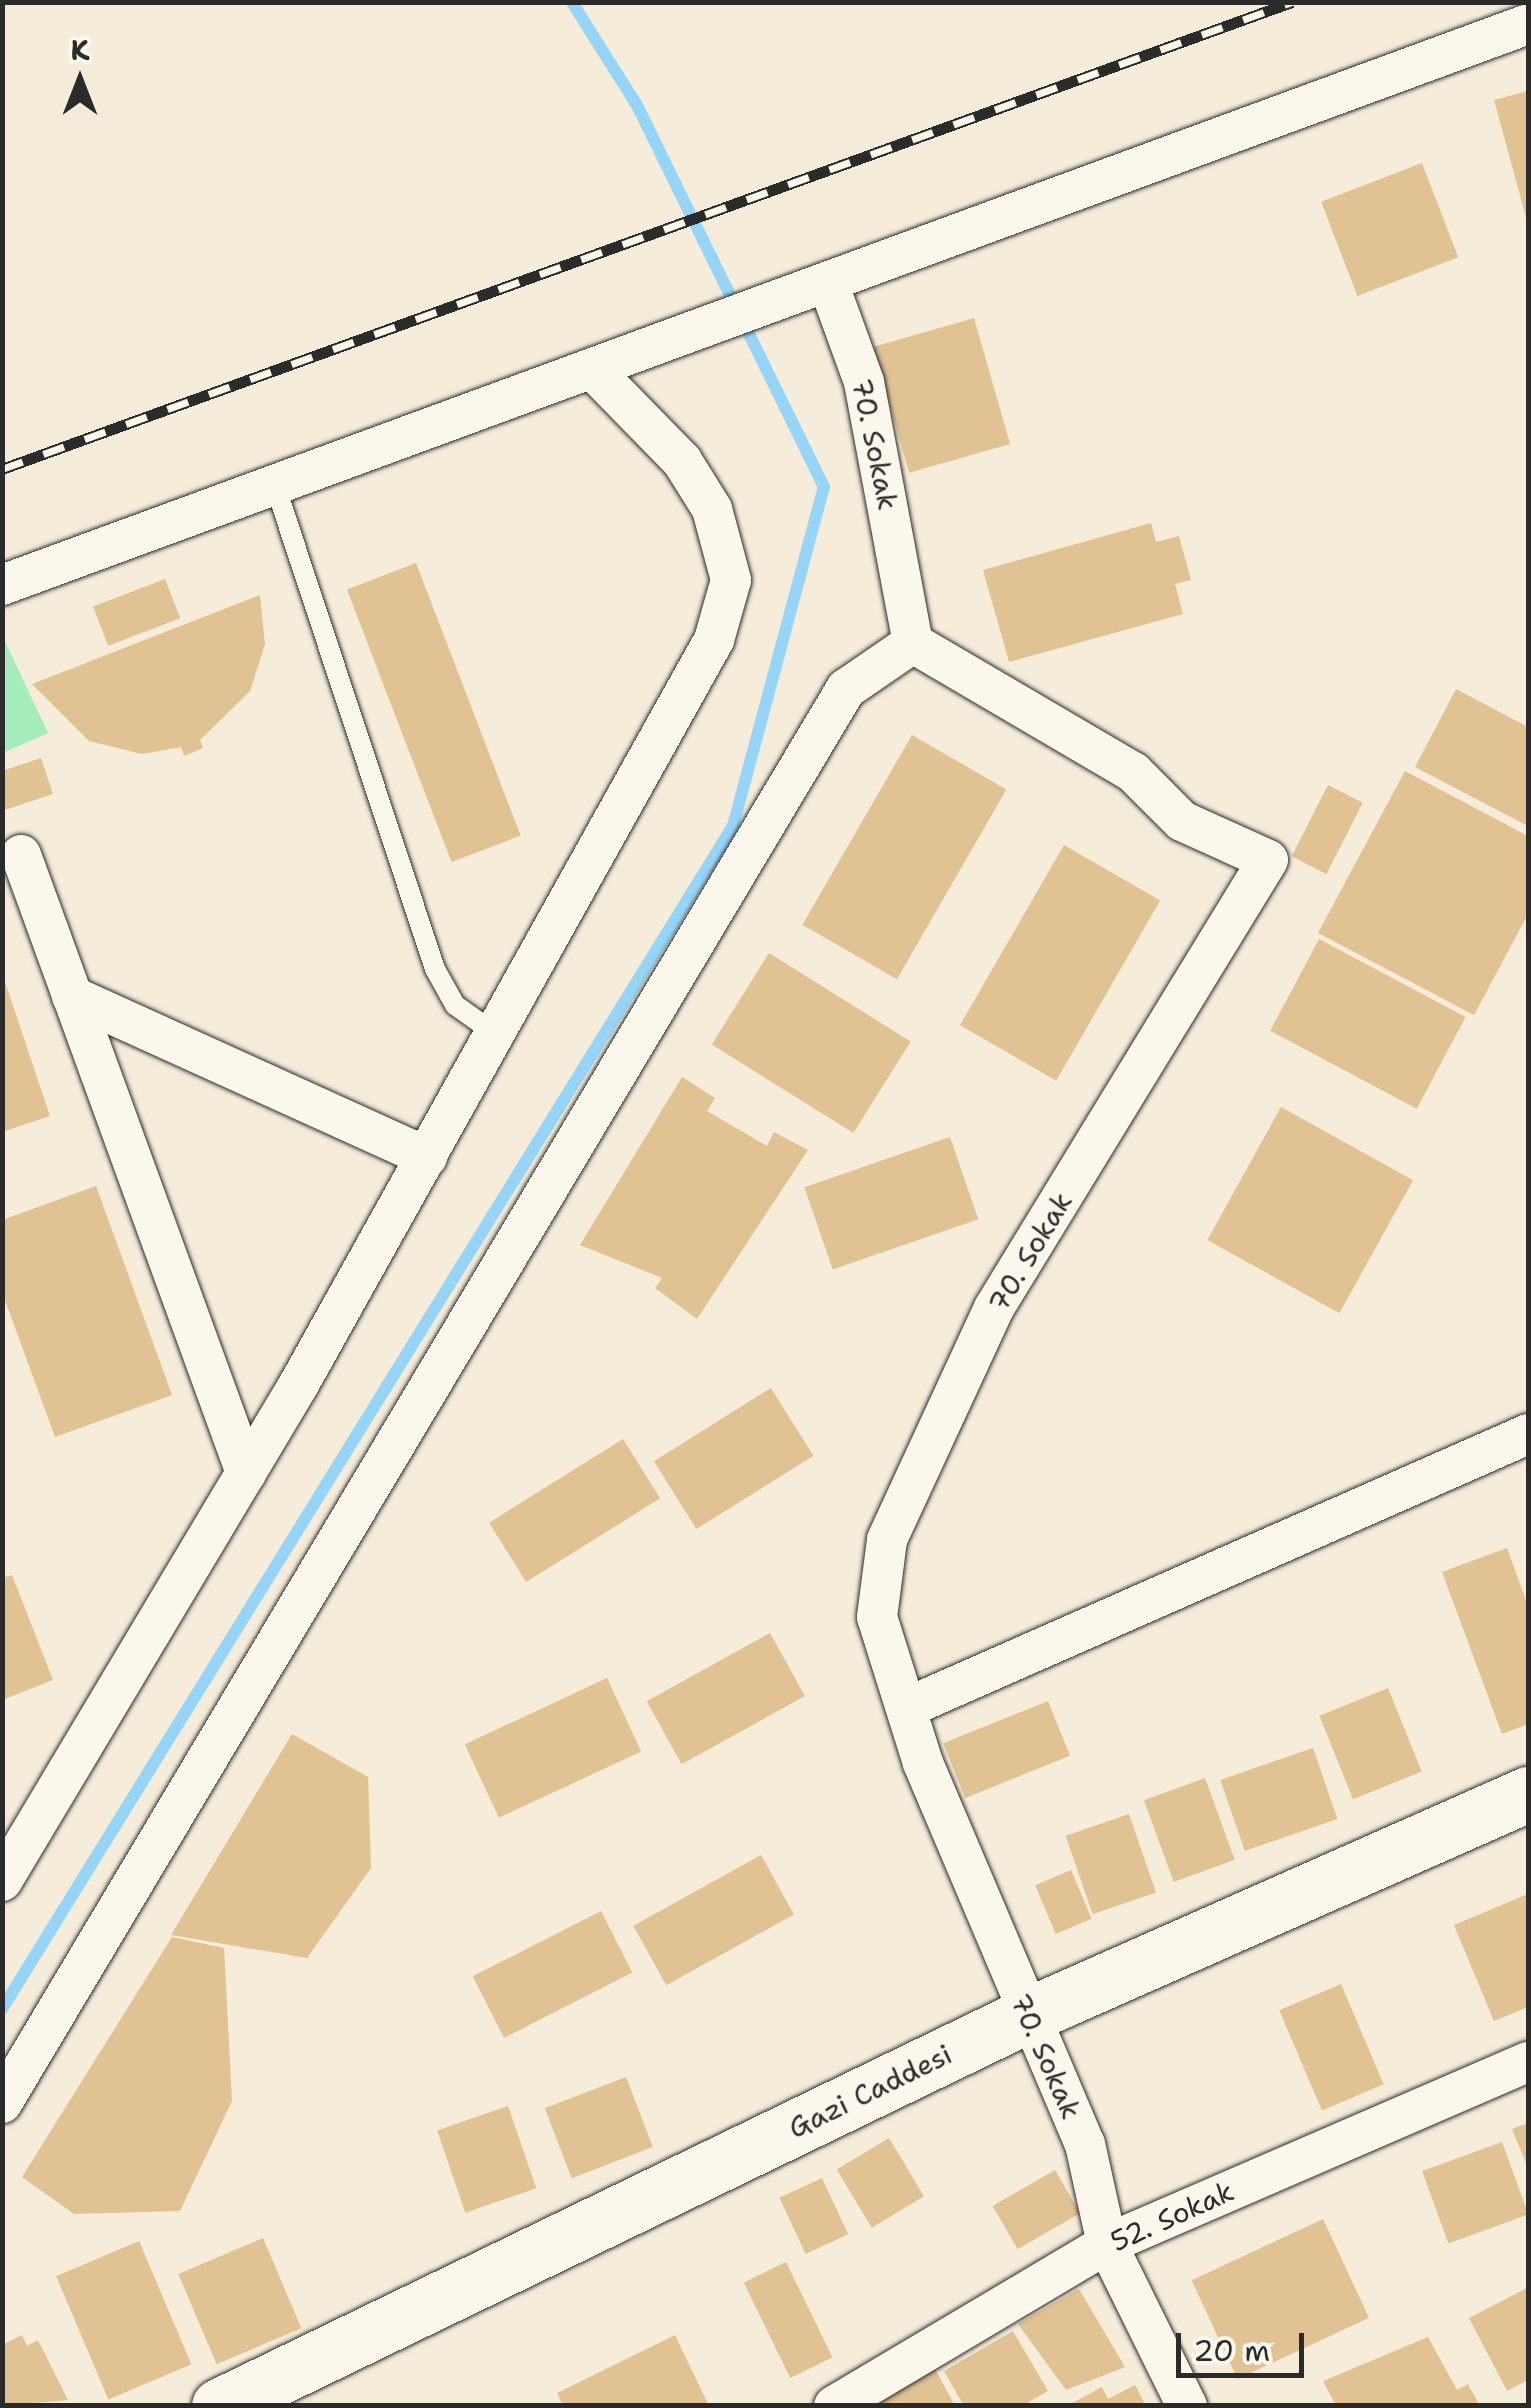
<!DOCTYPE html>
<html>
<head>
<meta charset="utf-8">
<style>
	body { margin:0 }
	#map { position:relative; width:1531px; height:2408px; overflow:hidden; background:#f6ecda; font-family:"Shantell Sans",sans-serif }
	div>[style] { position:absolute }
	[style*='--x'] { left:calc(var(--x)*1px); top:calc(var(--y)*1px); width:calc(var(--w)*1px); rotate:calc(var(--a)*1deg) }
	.green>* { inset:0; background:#a4ecb9 }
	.stream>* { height:12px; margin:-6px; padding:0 6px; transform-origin:6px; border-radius:6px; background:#96d5f8 }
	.building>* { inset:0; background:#e0c293; transform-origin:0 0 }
	.roads { filter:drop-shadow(0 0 2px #2b2b2b) drop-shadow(0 0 2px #2b2b2b) }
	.lane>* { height:20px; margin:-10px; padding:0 10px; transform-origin:10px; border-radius:10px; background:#fbf7ec }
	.street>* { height:40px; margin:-20px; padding:0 20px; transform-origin:20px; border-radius:20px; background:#fbf7ec }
	.secondary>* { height:55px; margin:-27.5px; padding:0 27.5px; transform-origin:27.5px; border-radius:27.5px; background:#fbf7ec }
	.rail>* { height:11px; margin-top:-5.5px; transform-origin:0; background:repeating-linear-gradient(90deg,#fbf7ec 0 22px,#2b2b2b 0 44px); box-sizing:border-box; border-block:2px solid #2b2b2b }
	span { translate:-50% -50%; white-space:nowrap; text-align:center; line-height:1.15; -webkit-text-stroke:8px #fbf7ec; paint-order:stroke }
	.street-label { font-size:28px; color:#2b2b2b }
	.frame { position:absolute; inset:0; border:5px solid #2b2b2b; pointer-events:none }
	.north { position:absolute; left:30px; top:30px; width:100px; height:100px; -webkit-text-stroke:8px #fbf7ec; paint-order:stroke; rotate:0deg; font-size:28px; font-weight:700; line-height:40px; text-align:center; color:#2b2b2b }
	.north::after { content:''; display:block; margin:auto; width:35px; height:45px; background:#2b2b2b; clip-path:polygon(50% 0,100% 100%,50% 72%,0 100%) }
	.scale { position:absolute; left:1176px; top:2333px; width:128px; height:45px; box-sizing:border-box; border:5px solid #2b2b2b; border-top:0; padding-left:12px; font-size:30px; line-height:35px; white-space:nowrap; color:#2b2b2b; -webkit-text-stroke:8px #fbf7ec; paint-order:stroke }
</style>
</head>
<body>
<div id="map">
	<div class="green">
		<div style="clip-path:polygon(2px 635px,48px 733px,3px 753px,2px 753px)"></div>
	</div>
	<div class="stream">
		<div style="--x:2;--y:2009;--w:1391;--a:-58.29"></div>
		<div style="--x:733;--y:826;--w:351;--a:-75"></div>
		<div style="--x:824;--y:487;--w:423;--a:-116.1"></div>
		<div style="--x:638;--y:107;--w:124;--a:-122.2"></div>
	</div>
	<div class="building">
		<div style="clip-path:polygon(1528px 91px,1528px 221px,1527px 221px,1494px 100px)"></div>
		<div style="left:1422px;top:163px;width:101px;height:108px;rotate:69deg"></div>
		<div style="left:974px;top:318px;width:131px;height:105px;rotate:74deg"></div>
		<div style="clip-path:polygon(1151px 523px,1156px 542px,1179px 536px,1191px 580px,1175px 584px,1183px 614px,1009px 662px,983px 570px)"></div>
		<div style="left:416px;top:563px;width:292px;height:74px;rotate:69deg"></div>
		<div style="left:165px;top:579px;width:42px;height:77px;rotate:69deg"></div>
		<div style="clip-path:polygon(260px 595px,265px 644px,250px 691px,200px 740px,203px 748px,184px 756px,181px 747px,142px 754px,89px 741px,32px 684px)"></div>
		<div style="clip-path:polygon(1456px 689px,1528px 727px,1528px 826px,1415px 767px)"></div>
		<div style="left:912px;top:735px;width:109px;height:219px;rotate:30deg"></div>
		<div style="clip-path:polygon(41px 758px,53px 794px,2px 811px,2px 771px)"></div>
		<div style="clip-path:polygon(1405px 771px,1528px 836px,1528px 914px,1474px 1015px,1318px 933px)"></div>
		<div style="left:1328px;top:785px;width:39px;height:80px;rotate:27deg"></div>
		<div style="left:1064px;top:845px;width:111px;height:208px;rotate:30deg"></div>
		<div style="left:1319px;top:939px;width:166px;height:104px;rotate:28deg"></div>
		<div style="left:769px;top:953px;width:167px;height:108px;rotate:32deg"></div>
		<div style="clip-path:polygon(2px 973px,50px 1116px,2px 1132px)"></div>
		<div style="clip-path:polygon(682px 1077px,715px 1098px,707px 1111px,767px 1146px,774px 1132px,808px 1150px,697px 1319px,655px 1288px,662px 1278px,580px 1245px)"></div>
		<div style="left:1281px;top:1107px;width:151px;height:152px;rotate:29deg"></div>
		<div style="left:950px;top:1137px;width:87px;height:154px;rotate:71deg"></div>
		<div style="clip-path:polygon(96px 1186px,172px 1395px,55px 1437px,2px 1292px,2px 1220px)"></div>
		<div style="left:771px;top:1388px;width:80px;height:138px;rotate:58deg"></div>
		<div style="left:623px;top:1439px;width:70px;height:158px;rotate:58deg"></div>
		<div style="clip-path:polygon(1507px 1548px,1528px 1606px,1528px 1724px,1502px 1734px,1442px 1572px)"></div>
		<div style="clip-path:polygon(12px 1575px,53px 1680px,2px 1700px,2px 1578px)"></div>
		<div style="left:770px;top:1633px;width:72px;height:141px;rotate:61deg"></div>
		<div style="left:607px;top:1678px;width:81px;height:157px;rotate:65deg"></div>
		<div style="left:1388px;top:1688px;width:90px;height:74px;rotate:68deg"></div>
		<div style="left:1048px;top:1701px;width:59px;height:113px;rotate:68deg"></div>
		<div style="clip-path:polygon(292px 1734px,368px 1777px,371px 1868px,307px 1958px,171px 1935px)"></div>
		<div style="left:1313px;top:1748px;width:75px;height:98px;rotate:71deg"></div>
		<div style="left:1205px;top:1778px;width:87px;height:65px;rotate:70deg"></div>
		<div style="left:1129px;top:1814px;width:83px;height:67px;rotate:71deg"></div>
		<div style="left:761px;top:1855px;width:68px;height:146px;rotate:61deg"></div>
		<div style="left:1071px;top:1870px;width:53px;height:39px;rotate:67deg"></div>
		<div style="clip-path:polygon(1528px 1894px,1528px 2007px,1494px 2021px,1454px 1925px)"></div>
		<div style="left:601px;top:1911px;width:69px;height:144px;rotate:63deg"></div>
		<div style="clip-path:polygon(172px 1937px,224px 1948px,232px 2101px,180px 2211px,74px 2214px,22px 2177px)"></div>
		<div style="left:1341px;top:1984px;width:109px;height:67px;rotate:67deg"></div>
		<div style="left:626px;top:2077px;width:75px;height:87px;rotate:69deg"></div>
		<div style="left:508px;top:2106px;width:87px;height:75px;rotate:71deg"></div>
		<div style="clip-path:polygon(1528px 2123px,1528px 2168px,1512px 2129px)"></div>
		<div style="left:889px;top:2138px;width:68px;height:61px;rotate:59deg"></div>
		<div style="left:1502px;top:2142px;width:77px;height:85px;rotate:70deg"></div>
		<div style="left:1055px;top:2170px;width:50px;height:72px;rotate:60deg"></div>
		<div style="left:822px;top:2178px;width:62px;height:47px;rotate:65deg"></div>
		<div style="left:1323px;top:2219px;width:109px;height:145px;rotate:65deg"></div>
		<div style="left:263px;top:2238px;width:98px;height:92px;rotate:67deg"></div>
		<div style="left:139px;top:2241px;width:134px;height:90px;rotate:67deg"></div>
		<div style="left:786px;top:2262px;width:106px;height:47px;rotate:64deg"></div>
		<div style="clip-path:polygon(1527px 2288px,1528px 2380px,1507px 2391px,1469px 2318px)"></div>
		<div style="clip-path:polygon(1079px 2289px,1125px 2367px,1066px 2390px,1018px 2324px)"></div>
		<div style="clip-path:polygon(1013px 2331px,1048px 2391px,1022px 2406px,964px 2406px,944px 2371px)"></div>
		<div style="clip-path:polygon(22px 2335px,27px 2346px,38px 2340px,68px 2400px,2px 2406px,2px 2345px)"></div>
		<div style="clip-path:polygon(675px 2335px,709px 2406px,563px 2406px,557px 2393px)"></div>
		<div style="clip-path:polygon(1428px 2337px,1457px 2390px,1468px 2384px,1480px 2406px,1336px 2406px,1323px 2381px)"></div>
		<div style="clip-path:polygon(935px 2369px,955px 2406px,870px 2406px)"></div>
		<div style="clip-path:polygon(1135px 2385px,1146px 2406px,1067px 2406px,1102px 2387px,1108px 2399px)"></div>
	</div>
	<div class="roads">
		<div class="lane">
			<div style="--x:275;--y:485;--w:510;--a:71.71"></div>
			<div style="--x:435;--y:969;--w:41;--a:60.9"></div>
			<div style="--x:455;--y:1005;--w:52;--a:35.5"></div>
		</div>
		<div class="street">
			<div style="--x:828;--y:283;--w:105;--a:70"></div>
			<div style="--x:864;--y:382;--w:266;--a:79.4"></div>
			<div style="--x:913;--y:643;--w:255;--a:30.4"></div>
			<div style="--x:1133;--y:772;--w:69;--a:45"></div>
			<div style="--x:1182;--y:821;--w:94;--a:24.4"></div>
			<div style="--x:1268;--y:860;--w:525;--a:121.45"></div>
			<div style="--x:994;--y:1308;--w:255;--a:114.8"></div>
			<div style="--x:887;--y:1540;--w:78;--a:97.4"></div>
			<div style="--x:877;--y:1617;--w:153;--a:72.5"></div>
			<div style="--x:923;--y:1763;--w:414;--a:67"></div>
			<div style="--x:1085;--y:2144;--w:102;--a:77.6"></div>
			<div style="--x:1107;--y:2244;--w:181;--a:63.7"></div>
			<div style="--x:2;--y:585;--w:1626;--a:-20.18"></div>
			<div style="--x:21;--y:855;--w:658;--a:69.99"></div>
			<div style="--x:72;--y:996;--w:390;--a:24.4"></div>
			<div style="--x:906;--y:1708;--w:680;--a:-23.77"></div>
			<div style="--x:2;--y:1881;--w:579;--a:-59.14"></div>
			<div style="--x:299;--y:1384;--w:852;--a:-60.85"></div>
			<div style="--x:714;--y:640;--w:62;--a:-74.2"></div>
			<div style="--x:731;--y:580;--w:73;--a:-105"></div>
			<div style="--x:712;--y:509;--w:57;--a:-122"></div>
			<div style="--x:682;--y:461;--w:124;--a:-134.3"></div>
			<div style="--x:2;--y:2103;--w:1647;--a:-59.17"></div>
			<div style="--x:846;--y:689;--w:81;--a:-34.5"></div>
			<div style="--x:834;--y:2406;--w:317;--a:-30.7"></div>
			<div style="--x:1107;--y:2244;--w:459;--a:-23.4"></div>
		</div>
		<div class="secondary">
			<div style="--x:219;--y:2406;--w:899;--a:-25.8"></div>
			<div style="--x:1028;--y:2015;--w:547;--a:-23.85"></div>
		</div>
	</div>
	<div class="rail">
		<div style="--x:2;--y:469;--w:1372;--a:-19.9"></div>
	</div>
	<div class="street-label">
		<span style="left:875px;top:444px;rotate:78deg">70. Sokak</span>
		<span style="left:1030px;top:1252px;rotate:-59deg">70. Sokak</span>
		<span style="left:1046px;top:2056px;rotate:66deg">70. Sokak</span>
		<span style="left:870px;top:2091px;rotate:-26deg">Gazi Caddesi</span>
		<span style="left:1172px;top:2216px;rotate:-24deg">52. Sokak</span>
	</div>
	<div class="frame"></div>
	<div class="north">K</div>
	<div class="scale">20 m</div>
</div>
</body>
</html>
